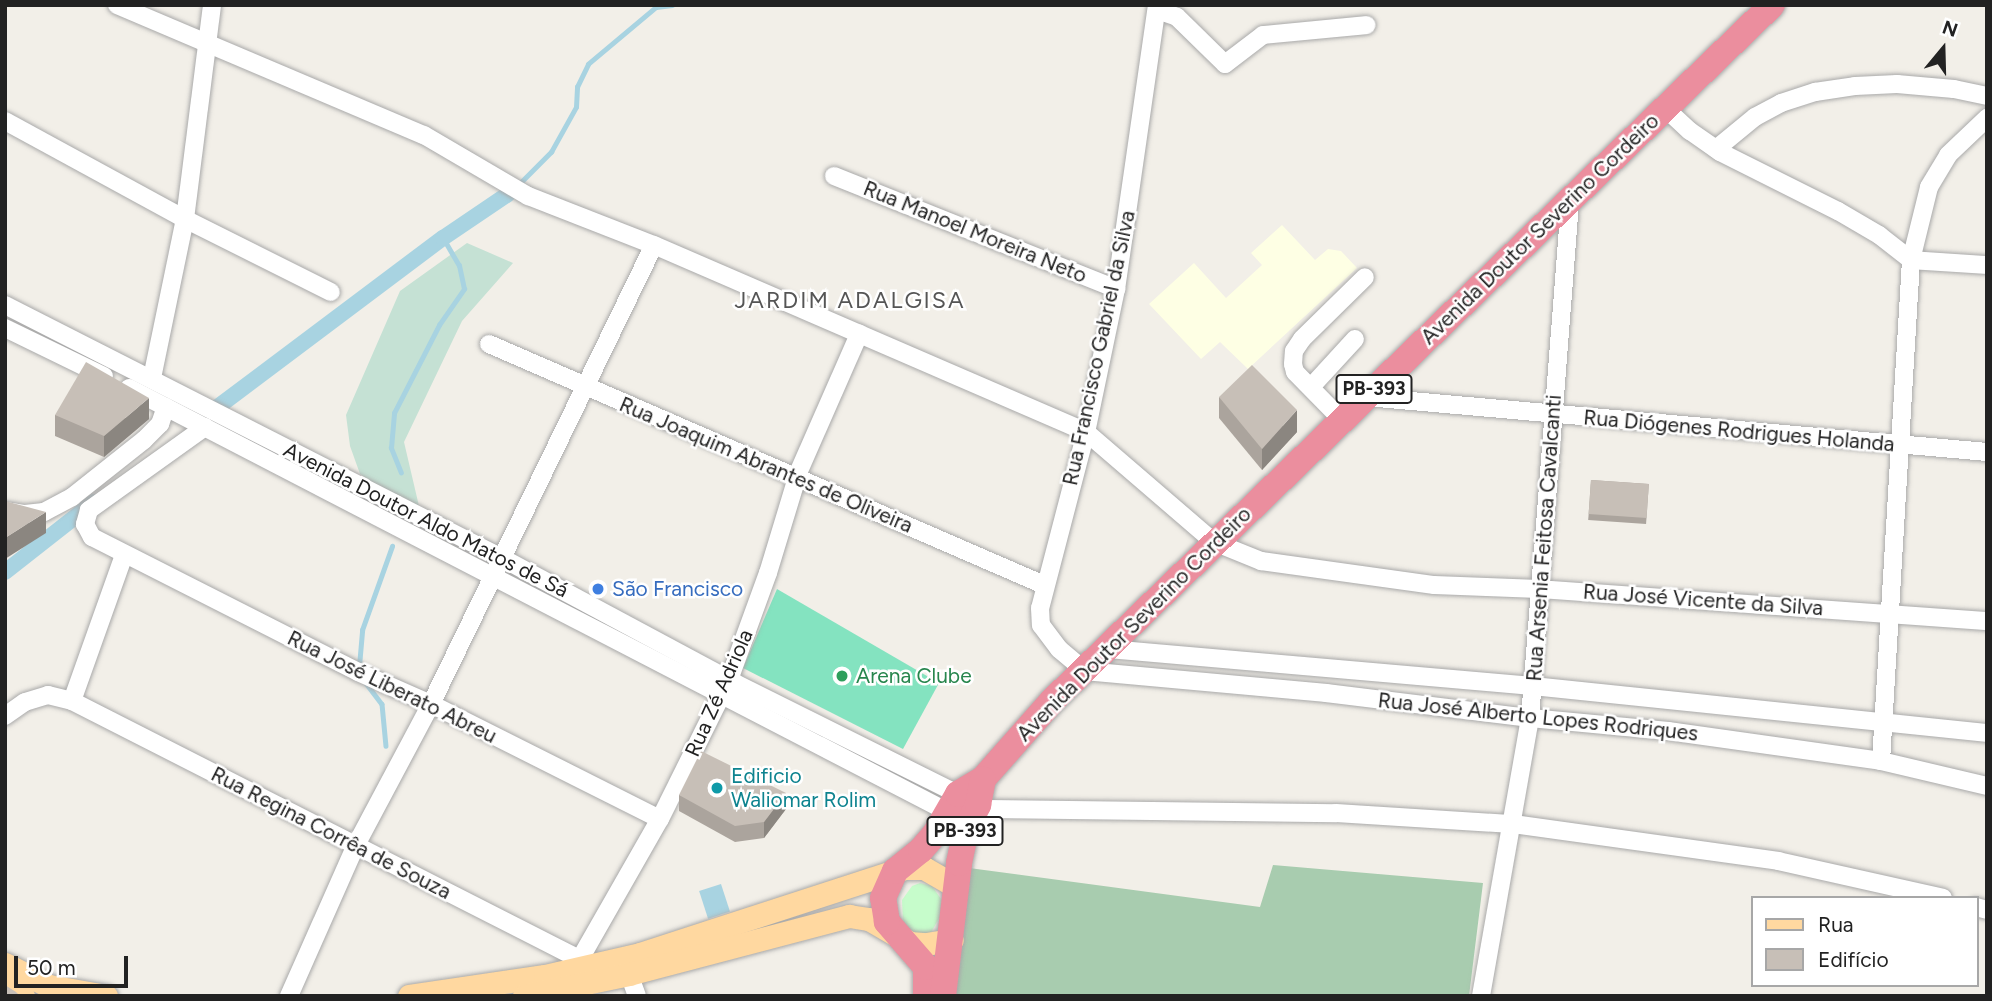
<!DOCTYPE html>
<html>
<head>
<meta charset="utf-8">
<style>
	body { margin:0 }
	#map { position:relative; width:1992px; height:1001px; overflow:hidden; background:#f2efe8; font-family:Figtree,sans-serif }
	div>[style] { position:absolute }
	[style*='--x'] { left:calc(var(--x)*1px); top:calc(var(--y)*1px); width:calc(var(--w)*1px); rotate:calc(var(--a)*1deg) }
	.education>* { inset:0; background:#feffe4 }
	.wetland>* { inset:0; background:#c5e1d4 }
	.cemetery>* { inset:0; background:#a8ccaf }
	.park>* { inset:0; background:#c6fccb }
	.pitch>* { inset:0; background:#84e3c0 }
	.water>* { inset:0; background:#a8d3e1; transform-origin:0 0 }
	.stream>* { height:4.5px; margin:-2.25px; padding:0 2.25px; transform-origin:2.25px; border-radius:2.25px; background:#a8d3e1 }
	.canal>* { height:16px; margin:-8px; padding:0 8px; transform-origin:8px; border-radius:8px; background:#a8d3e1 }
	.roads { filter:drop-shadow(0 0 2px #a9a9a9) drop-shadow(0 0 2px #a9a9a9) }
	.minor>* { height:18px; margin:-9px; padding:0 9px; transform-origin:9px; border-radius:9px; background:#fff }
	.major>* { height:23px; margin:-11.5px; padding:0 11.5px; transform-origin:11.5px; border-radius:11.5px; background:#ffd8a0 }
	.highway>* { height:26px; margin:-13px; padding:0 13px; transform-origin:13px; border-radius:13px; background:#eb8e9e }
	.wall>* { inset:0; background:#aba49d; transform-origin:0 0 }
	.shaded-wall>* { inset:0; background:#8b8680 }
	.building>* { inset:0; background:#c7bfb7; transform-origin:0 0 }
	.dots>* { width:19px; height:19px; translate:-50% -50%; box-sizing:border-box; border:4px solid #fff; border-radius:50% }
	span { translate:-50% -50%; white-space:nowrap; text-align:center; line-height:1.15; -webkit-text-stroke:5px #fff; paint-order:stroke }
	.shield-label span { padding:2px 5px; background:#fff; border:2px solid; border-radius:5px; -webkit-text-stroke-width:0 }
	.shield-label { font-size:19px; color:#222; font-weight:700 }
	.street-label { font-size:21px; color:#222 }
	.shop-label { font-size:21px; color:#366cbe }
	.left { translate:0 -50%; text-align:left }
	.leisure-label { font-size:21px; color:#27864d }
	.culture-label { font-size:21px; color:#0d838f }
	.neighbourhood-label { font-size:23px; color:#555; letter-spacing:2px }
	.frame { position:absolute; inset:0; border:7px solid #222; pointer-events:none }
	.legend { position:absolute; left:1751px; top:896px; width:228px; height:91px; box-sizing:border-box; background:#fff; border:2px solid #a7a7a7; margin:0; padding:9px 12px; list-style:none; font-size:21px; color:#222 }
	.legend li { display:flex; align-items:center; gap:14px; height:35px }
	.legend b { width:35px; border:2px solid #a7a7a7 }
	.north { position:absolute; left:1908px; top:14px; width:70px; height:70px; -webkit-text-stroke:5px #fff; paint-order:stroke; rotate:19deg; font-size:19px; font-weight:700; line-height:28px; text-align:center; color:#222 }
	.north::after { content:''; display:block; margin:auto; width:24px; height:32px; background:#222; clip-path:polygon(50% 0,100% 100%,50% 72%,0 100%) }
	.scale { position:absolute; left:14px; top:956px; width:114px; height:32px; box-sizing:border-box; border:4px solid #222; border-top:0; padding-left:9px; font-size:21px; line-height:24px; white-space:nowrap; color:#222; -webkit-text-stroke:5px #fff; paint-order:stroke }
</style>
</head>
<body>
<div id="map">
	<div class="education">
		<div style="clip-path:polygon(1282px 225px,1315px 260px,1328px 249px,1341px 251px,1357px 268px,1248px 369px,1220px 342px,1201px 359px,1149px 304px,1194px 263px,1226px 298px,1262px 265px,1251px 253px)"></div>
	</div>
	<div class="wetland">
		<div style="clip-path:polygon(467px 243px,513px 263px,462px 321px,404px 442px,422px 519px,360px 474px,350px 446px,346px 415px,400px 291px)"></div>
	</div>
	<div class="cemetery">
		<div style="clip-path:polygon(1273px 865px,1483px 883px,1469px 996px,949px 996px,969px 868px,1260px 907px)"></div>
	</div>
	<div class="park">
		<div style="clip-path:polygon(920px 883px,932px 886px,941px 899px,941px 915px,929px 936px,913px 934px,903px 923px,902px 900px,912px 886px)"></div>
	</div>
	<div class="pitch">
		<div style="clip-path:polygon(777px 589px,939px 683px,903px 749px,743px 668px)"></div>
	</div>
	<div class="water">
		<div style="left:721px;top:884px;width:29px;height:23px;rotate:72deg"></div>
	</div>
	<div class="stream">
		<div style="--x:518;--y:185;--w:47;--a:-45"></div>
		<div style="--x:551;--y:152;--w:51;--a:-60.9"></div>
		<div style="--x:576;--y:107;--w:20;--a:-87"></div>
		<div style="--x:577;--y:87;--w:25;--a:-64"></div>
		<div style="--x:588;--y:64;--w:89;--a:-40"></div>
		<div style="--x:656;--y:7;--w:16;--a:-7"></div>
		<div style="--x:401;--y:473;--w:27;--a:-112"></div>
		<div style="--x:391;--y:448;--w:35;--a:-85"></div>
		<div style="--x:394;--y:413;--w:99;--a:-62.9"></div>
		<div style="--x:439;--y:325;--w:44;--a:-55.2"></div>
		<div style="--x:464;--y:289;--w:24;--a:-102"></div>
		<div style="--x:459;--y:266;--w:32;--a:-120"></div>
		<div style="--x:359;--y:666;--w:36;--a:-85"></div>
		<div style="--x:362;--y:630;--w:89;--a:-70.3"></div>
		<div style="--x:366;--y:683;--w:26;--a:53"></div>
		<div style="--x:382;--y:704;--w:42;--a:84.6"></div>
	</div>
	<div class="canal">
		<div style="--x:203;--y:418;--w:300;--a:-36.9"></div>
		<div style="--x:443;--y:238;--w:78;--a:-34.1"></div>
		<div style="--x:5;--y:572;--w:113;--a:-38.2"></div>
	</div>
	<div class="roads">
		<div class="minor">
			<div style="--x:117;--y:5;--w:333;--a:23"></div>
			<div style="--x:424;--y:135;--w:121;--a:30.4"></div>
			<div style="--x:528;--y:196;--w:135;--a:21.3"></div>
			<div style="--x:654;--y:245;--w:471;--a:23.4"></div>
			<div style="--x:1086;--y:432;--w:169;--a:40.7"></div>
			<div style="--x:1214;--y:542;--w:51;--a:22"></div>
			<div style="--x:1261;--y:561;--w:175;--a:7.9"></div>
			<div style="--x:1434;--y:585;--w:105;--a:2.2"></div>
			<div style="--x:1539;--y:589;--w:449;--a:4.1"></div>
			<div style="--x:1157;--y:5;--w:287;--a:98.2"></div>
			<div style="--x:1116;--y:289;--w:146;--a:101.8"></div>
			<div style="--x:1086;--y:432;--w:182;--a:104.6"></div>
			<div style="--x:1040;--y:608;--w:17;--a:87"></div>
			<div style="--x:1041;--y:625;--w:30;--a:53"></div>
			<div style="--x:1059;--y:649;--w:34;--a:40"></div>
			<div style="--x:1085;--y:671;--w:242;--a:5.2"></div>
			<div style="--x:1326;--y:693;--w:206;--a:7"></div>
			<div style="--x:1530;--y:718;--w:139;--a:5.4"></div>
			<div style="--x:1668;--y:731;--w:215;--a:8"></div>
			<div style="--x:1881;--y:761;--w:109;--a:13.3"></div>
			<div style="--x:1157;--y:10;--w:21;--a:19"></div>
			<div style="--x:1177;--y:17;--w:67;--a:44.4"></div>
			<div style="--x:1225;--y:64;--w:48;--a:-37.3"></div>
			<div style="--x:1263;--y:35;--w:104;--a:-5.5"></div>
			<div style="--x:1665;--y:108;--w:34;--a:43"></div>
			<div style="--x:1690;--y:131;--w:37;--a:35"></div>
			<div style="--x:1720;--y:152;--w:132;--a:26.6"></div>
			<div style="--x:1838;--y:211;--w:48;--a:30.3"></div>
			<div style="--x:1879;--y:235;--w:41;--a:38"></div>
			<div style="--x:1911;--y:260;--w:76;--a:3.8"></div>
			<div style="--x:5;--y:121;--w:205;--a:28.6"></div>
			<div style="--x:185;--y:219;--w:163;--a:26.6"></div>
			<div style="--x:1716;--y:149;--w:50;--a:-39.4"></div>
			<div style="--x:1755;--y:117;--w:30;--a:-28"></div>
			<div style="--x:1781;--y:103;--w:36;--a:-18"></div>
			<div style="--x:1815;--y:92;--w:40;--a:-8.5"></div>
			<div style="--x:1855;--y:86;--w:42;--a:-2.7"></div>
			<div style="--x:1897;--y:84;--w:57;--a:5"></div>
			<div style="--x:1954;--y:89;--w:34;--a:12"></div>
			<div style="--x:834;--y:176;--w:304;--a:21.8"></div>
			<div style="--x:5;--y:305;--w:558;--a:26.98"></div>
			<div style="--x:502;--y:558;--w:264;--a:28.2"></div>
			<div style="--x:735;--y:683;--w:283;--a:26.5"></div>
			<div style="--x:988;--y:809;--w:348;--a:0.7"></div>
			<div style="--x:1336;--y:813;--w:177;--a:3.6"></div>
			<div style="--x:1513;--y:824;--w:268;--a:7.9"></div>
			<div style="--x:1778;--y:861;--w:169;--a:12.6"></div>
			<div style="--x:5;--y:328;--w:110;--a:25.9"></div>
			<div style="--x:489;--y:344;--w:605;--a:23.47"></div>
			<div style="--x:152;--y:378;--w:162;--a:-78.3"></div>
			<div style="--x:185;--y:219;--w:216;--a:-82.8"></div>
			<div style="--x:1311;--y:387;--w:65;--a:-47.5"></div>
			<div style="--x:129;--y:388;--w:920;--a:27.37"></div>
			<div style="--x:1366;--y:397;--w:623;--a:5.06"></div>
			<div style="--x:1342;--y:420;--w:67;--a:-134.4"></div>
			<div style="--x:1295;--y:372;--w:8;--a:-104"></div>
			<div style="--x:1293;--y:364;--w:13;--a:-86"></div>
			<div style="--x:1294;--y:351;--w:14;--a:-56"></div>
			<div style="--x:1302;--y:339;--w:88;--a:-44.5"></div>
			<div style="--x:205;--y:427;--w:143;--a:144.4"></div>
			<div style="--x:89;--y:510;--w:15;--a:106"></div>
			<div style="--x:85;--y:524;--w:15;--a:62"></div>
			<div style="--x:92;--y:537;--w:298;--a:26.9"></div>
			<div style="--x:358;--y:672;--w:80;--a:23.7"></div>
			<div style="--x:431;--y:704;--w:256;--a:26.7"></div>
			<div style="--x:5;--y:511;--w:20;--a:9"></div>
			<div style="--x:25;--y:514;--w:19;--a:-6"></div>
			<div style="--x:44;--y:512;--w:32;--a:-28"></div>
			<div style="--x:72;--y:497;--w:92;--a:-38.4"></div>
			<div style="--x:144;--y:440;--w:23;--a:-45"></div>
			<div style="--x:160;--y:424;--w:18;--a:-71"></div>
			<div style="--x:1109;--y:649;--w:425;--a:5"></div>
			<div style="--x:1532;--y:686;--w:457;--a:5.9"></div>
			<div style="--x:72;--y:701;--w:155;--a:-70.4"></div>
			<div style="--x:5;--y:716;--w:24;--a:-35"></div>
			<div style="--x:25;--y:702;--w:24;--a:-17"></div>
			<div style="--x:48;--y:695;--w:25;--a:14"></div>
			<div style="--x:72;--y:701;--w:582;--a:26.96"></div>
			<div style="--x:1881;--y:761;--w:502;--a:-86.57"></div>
			<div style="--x:1911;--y:260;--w:75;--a:-76.1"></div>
			<div style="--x:1929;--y:187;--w:37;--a:-59"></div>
			<div style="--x:1948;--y:155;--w:54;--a:-43.5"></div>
			<div style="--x:1976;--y:907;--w:11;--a:15"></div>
			<div style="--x:580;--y:959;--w:161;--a:-60.3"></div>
			<div style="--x:660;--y:819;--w:155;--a:-63.6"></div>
			<div style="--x:729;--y:680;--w:114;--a:-70"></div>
			<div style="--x:768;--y:573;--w:107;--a:-73.1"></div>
			<div style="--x:799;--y:471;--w:150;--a:-66.3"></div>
			<div style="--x:629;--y:974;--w:23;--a:70"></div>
			<div style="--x:289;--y:996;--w:165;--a:-66.1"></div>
			<div style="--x:356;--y:845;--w:160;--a:-62"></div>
			<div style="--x:431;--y:704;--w:510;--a:-64.09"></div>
			<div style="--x:1481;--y:996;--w:282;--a:-80"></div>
			<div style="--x:1530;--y:718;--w:517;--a:-85.56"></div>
		</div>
		<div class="major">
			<div style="--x:5;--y:964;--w:49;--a:26.6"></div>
			<div style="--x:49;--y:986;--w:58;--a:10"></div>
			<div style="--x:5;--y:985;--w:21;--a:31"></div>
			<div style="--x:409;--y:996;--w:137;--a:-8.4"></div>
			<div style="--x:545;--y:976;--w:98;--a:-13"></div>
			<div style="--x:640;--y:954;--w:279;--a:-18"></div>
			<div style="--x:905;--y:868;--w:19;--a:0"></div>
			<div style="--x:924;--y:868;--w:36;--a:30"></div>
			<div style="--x:524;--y:996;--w:107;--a:-11.8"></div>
			<div style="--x:629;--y:974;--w:228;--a:-14.8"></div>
			<div style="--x:849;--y:916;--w:20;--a:9"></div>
			<div style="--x:869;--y:919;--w:48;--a:30.3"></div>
			<div style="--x:910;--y:943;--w:16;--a:4"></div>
			<div style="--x:926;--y:944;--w:26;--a:-9"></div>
		</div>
		<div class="highway">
			<div style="--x:926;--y:996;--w:29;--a:-90"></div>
			<div style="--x:926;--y:967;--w:60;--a:-130.9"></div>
			<div style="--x:887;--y:922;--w:24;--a:-99"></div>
			<div style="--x:883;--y:898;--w:30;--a:-66"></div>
			<div style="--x:895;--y:871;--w:33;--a:-39"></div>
			<div style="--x:921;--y:850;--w:21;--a:-49"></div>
			<div style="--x:935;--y:834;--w:46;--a:-60.1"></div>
			<div style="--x:958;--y:794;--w:29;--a:-31"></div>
			<div style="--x:983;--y:779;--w:104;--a:-48.5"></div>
			<div style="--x:1052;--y:701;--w:1001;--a:-44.03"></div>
			<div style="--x:943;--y:996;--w:134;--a:-83.1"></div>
			<div style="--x:959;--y:863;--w:38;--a:-78"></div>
			<div style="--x:967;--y:826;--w:24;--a:-62"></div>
			<div style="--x:978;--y:805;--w:26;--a:-79"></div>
		</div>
	</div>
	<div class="wall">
		<div style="clip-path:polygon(1219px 397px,1297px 432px,1262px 470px,1219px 418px)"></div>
		<div style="clip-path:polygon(55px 415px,149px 419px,104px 457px,55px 436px)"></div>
		<div style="left:1591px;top:480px;width:58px;height:40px;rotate:4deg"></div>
		<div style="clip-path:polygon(679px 795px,786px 809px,764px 838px,735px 842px,679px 811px)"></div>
	</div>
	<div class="shaded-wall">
		<div style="clip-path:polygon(149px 398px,149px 419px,104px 457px,104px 436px)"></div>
		<div style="clip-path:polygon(1297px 410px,1297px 432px,1262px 470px,1262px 449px)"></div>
		<div style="clip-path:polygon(46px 512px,46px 533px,5px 559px,5px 538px)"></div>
		<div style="clip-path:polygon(786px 793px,786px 809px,764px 838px,764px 822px)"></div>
	</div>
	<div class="building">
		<div style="clip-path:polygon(86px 362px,149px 398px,104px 436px,55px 415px)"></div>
		<div style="clip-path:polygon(1252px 365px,1297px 410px,1262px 449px,1219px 397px)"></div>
		<div style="left:1591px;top:480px;width:58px;height:34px;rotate:4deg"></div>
		<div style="clip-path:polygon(5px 501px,46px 512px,5px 538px)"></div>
		<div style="clip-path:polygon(701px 751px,786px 793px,764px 822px,735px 826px,679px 795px)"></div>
		<div style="clip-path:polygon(5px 985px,16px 992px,20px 996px,5px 996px)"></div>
	</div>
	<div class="dots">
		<div style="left:598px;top:589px;background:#3f7fe0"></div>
		<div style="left:842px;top:676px;background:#2e9e5b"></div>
		<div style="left:717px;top:788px;background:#0f9aa8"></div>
	</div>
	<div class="shield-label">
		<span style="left:1374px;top:389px">PB-393</span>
		<span style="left:965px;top:831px">PB-393</span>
	</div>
	<div class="street-label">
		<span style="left:1540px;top:229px;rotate:-44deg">Avenida Doutor Severino Cordeiro</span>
		<span style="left:975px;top:232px;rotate:22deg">Rua Manoel Moreira Neto</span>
		<span style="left:1099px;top:348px;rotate:-78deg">Rua Francisco Gabriel da Silva</span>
		<span style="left:1739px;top:431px;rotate:5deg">Rua Diógenes Rodrigues Holanda</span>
		<span style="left:766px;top:465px;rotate:23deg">Rua Joaquim Abrantes de Oliveira</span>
		<span style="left:426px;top:520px;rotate:27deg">Avenida Doutor Aldo Matos de Sá</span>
		<span style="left:1544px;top:538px;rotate:-86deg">Rua Arsenia Feitosa Cavalcanti</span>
		<span style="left:1703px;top:600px;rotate:4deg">Rua José Vicente da Silva</span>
		<span style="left:1134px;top:624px;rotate:-45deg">Avenida Doutor Severino Cordeiro</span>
		<span style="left:392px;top:687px;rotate:26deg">Rua José Liberato Abreu</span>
		<span style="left:719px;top:693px;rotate:-66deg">Rua Zé Adriola</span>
		<span style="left:1538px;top:717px;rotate:6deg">Rua José Alberto Lopes Rodriques</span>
		<span style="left:331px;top:833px;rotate:27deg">Rua Regina Corrêa de Souza</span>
	</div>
	<div class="shop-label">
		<span class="left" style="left:612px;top:589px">São Francisco</span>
	</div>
	<div class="leisure-label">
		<span class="left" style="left:856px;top:676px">Arena Clube</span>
	</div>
	<div class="culture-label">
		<span class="left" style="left:731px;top:788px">Edificio<br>Waliomar Rolim</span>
	</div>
	<div class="neighbourhood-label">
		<span style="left:850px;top:300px">JARDIM ADALGISA</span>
	</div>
	<div class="frame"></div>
	<ul class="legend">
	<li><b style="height:9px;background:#ffd8a0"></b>Rua</li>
	<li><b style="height:19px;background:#c7bfb7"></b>Edifício</li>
	</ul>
	<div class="north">N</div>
	<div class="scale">50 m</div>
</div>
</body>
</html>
